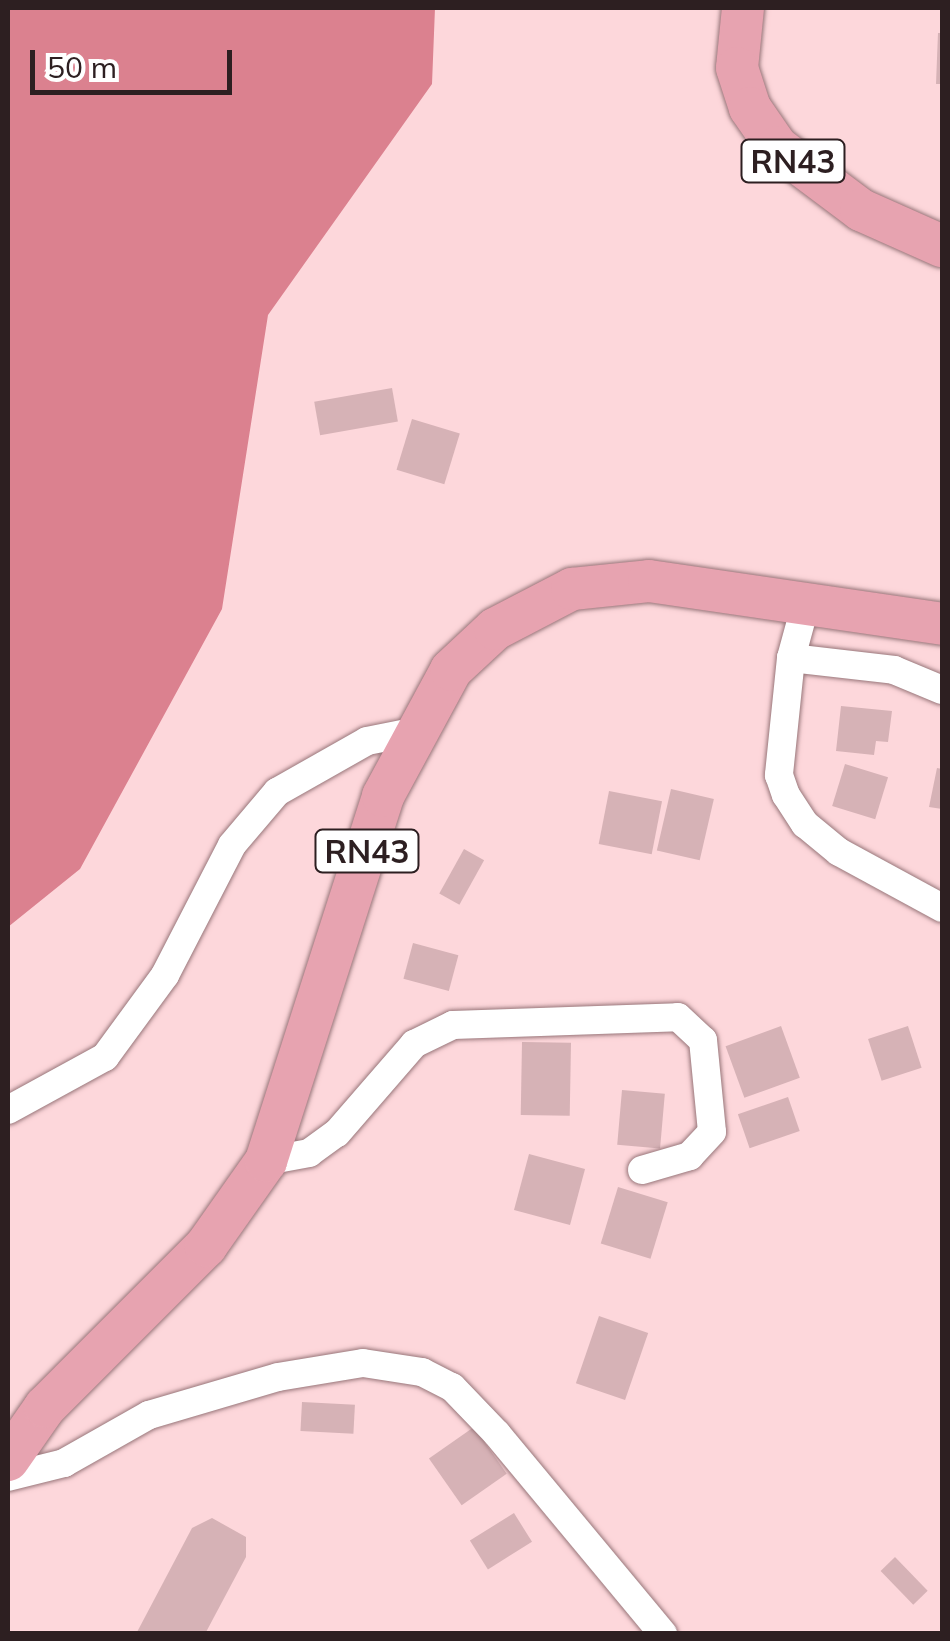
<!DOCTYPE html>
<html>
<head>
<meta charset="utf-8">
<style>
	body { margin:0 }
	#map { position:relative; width:950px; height:1641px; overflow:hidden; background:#fdd7db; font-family:Mulish,sans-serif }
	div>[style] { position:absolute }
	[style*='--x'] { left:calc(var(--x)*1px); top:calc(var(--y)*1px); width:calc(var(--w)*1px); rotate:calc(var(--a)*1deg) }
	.forest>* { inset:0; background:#db818f }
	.building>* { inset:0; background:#d6b2b6; transform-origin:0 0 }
	.roads { filter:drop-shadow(0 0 2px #98767a) drop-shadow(0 0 2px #98767a) }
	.street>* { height:28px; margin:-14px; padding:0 14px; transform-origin:14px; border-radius:14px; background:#fff }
	.primary>* { height:42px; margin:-21px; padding:0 21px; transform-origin:21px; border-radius:21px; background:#e7a3b0 }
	span { translate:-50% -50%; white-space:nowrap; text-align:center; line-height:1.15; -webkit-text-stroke:10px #fff; paint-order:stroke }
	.shield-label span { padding:2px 8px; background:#fff; border:2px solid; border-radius:8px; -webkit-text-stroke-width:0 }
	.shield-label { font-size:32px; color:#2d1f21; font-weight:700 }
	.frame { position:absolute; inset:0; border:10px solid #2d1f21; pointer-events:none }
	.scale { position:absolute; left:30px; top:50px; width:202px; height:45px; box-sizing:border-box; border:5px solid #2d1f21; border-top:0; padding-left:12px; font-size:30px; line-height:35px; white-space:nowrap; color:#2d1f21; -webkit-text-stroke:8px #fff; paint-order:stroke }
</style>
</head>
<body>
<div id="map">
	<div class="forest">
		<div style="clip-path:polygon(8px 8px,435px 8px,432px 84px,268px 315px,222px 609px,80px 869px,8px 927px)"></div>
	</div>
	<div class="building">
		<div style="clip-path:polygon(938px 33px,942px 33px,942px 84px,936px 84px)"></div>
		<div style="left:392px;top:388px;width:34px;height:79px;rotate:80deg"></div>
		<div style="left:412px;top:419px;width:50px;height:53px;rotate:17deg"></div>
		<div style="clip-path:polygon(841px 706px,892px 711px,888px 742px,876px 741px,874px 755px,836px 751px)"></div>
		<div style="left:845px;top:764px;width:45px;height:44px;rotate:17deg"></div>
		<div style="clip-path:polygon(937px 768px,942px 769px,942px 809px,929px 807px)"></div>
		<div style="left:671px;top:789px;width:44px;height:63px;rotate:13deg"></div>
		<div style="left:609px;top:791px;width:54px;height:54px;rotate:11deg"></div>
		<div style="left:464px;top:849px;width:23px;height:51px;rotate:29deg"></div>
		<div style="left:413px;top:943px;width:47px;height:37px;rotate:15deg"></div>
		<div style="left:781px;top:1026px;width:55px;height:59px;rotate:70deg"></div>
		<div style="left:908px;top:1026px;width:44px;height:42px;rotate:72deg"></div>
		<div style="left:522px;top:1042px;width:49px;height:73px;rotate:1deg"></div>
		<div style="left:622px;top:1090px;width:43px;height:55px;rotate:5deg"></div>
		<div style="left:788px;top:1097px;width:36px;height:53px;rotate:71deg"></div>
		<div style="left:529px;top:1154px;width:58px;height:58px;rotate:15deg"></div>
		<div style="left:618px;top:1187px;width:52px;height:59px;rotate:17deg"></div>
		<div style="left:599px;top:1316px;width:52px;height:71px;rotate:19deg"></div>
		<div style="left:302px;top:1402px;width:53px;height:29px;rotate:3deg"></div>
		<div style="left:474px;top:1427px;width:57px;height:55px;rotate:55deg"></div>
		<div style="left:514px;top:1513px;width:34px;height:52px;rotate:58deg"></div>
		<div style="clip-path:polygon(212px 1518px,246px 1537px,246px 1557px,205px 1634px,136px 1634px,192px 1528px)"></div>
		<div style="left:895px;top:1557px;width:47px;height:20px;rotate:46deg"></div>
	</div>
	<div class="roads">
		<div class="street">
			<div style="--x:806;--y:603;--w:57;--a:105.3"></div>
			<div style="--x:791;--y:658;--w:118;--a:95.9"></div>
			<div style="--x:779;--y:775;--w:21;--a:71"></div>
			<div style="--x:786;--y:795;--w:35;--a:57"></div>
			<div style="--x:805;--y:824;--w:44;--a:39.5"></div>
			<div style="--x:839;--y:852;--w:117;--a:28.5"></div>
			<div style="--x:791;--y:658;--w:104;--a:6.6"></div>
			<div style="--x:894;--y:670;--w:52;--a:22.6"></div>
			<div style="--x:8;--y:1110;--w:111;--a:-28.7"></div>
			<div style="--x:105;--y:1057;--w:102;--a:-53.8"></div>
			<div style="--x:165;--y:975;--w:146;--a:-62.7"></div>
			<div style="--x:232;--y:845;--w:70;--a:-49.7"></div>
			<div style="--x:277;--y:792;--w:103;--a:-29.5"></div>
			<div style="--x:367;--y:741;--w:46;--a:-11.3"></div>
			<div style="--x:266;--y:1161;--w:44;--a:-10.5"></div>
			<div style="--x:309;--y:1153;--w:34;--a:-36"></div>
			<div style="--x:337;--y:1133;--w:118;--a:-49.1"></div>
			<div style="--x:414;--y:1044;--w:43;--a:-26"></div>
			<div style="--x:453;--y:1025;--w:225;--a:-2"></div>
			<div style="--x:678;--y:1017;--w:34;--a:43"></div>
			<div style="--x:703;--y:1040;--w:92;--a:84.4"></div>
			<div style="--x:712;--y:1132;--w:33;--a:133"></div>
			<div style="--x:690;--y:1156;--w:50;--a:163.7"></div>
			<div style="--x:8;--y:1477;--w:58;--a:-14"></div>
			<div style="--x:64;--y:1463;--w:98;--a:-29.5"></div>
			<div style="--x:149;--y:1415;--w:134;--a:-16.4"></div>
			<div style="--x:278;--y:1377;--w:86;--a:-9.4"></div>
			<div style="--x:363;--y:1363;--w:60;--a:8.7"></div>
			<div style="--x:422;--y:1372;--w:34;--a:27"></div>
			<div style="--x:452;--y:1387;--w:65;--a:46.2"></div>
			<div style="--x:497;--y:1434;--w:260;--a:50.3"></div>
		</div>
		<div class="primary">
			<div style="--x:743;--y:8;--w:60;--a:95.7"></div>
			<div style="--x:737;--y:68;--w:42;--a:72"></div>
			<div style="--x:750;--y:108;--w:47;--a:55.3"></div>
			<div style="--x:777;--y:147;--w:105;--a:36.9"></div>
			<div style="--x:861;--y:210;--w:89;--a:24"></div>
			<div style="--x:8;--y:1460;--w:65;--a:-55.1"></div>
			<div style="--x:45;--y:1407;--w:228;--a:-45"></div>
			<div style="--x:206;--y:1246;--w:104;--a:-54.8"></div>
			<div style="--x:266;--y:1161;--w:383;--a:-72.2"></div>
			<div style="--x:383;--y:796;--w:143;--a:-61.6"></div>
			<div style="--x:451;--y:670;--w:60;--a:-43"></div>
			<div style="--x:495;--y:629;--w:87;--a:-27.5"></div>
			<div style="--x:572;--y:589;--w:77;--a:-5.9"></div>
			<div style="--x:649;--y:581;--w:296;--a:8.3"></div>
		</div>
	</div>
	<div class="shield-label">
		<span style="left:793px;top:161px">RN43</span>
		<span style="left:367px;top:851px">RN43</span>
	</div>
	<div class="frame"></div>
	<div class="scale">50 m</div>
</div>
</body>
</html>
